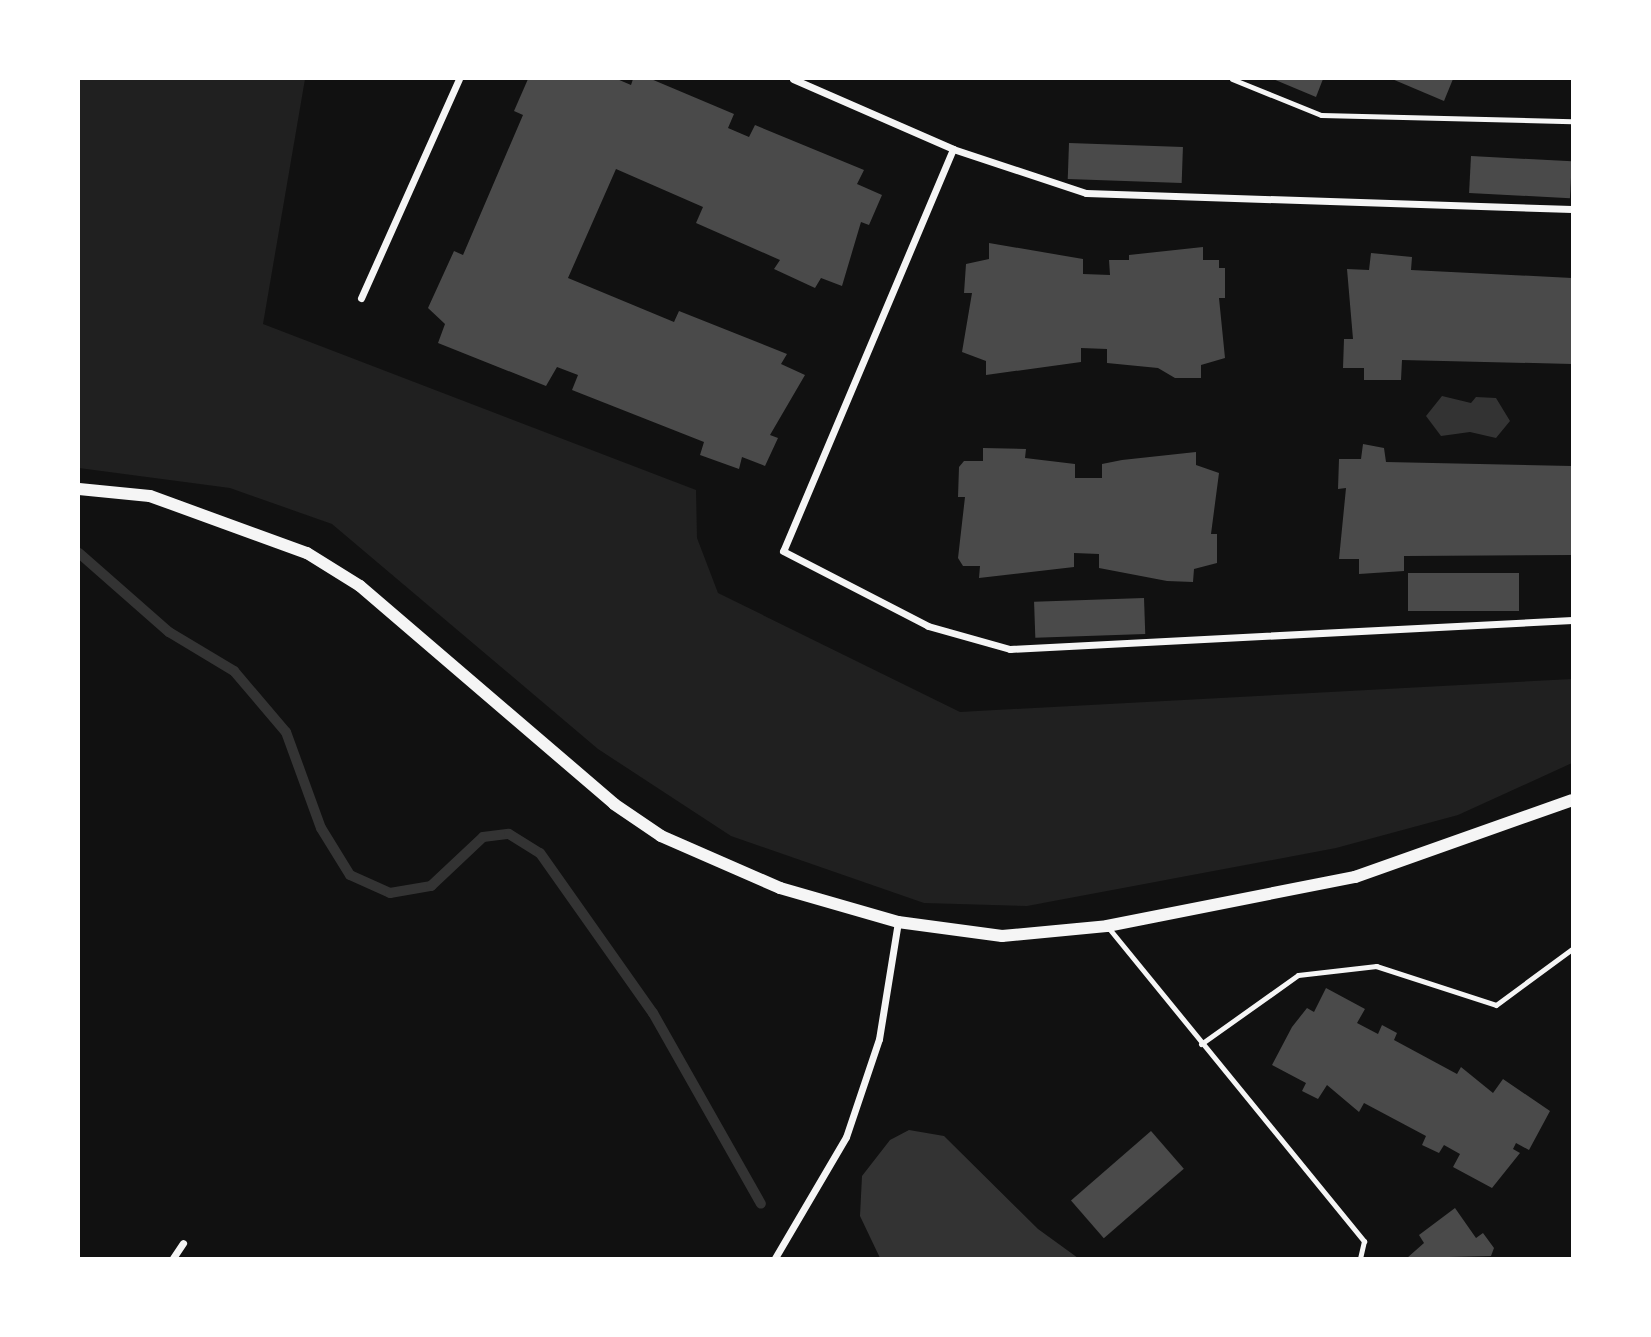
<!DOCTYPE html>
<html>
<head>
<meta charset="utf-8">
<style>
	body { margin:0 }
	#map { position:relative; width:1651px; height:1337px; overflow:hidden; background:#111; font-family:"Work Sans",sans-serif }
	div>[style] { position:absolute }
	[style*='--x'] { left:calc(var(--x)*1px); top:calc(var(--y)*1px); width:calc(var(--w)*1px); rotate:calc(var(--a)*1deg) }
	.green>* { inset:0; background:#202020 }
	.water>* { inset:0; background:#333 }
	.stream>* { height:10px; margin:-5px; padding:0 5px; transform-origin:5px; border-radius:5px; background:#333 }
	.building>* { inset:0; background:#4a4a4a; transform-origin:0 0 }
	.service>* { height:5px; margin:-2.5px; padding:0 2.5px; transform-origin:2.5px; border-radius:2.5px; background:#f5f5f5 }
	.minor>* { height:7px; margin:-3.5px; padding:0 3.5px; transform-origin:3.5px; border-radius:3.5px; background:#f5f5f5 }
	.tertiary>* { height:12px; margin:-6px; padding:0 6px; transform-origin:6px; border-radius:6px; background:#f5f5f5 }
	span { translate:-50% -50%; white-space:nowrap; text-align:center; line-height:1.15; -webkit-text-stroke:6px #fff; paint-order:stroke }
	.frame { position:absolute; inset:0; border:80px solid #fff; pointer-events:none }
</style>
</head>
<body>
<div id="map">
	<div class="green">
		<div style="clip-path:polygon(79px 79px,305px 79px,263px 324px,696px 490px,697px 538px,718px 593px,960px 712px,1572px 679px,1572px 763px,1458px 815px,1336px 848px,1027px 906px,924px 903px,731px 836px,598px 749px,332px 524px,230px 488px,79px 468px)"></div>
	</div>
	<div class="water">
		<div style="clip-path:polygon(1442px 396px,1471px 403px,1476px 397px,1496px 398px,1510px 421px,1496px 438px,1470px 432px,1441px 436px,1426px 416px)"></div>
		<div style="clip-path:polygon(909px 1130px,944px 1136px,1038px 1229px,1078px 1258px,880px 1258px,860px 1216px,862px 1176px,890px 1140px)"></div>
	</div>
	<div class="stream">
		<div style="--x:79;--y:553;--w:120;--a:41.3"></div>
		<div style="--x:169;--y:632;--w:76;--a:31"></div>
		<div style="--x:234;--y:671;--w:80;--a:49.6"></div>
		<div style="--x:286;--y:732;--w:102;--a:70"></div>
		<div style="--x:321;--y:828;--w:55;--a:58.3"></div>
		<div style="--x:350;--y:875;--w:44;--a:24.2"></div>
		<div style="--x:390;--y:893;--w:42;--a:-9.7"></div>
		<div style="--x:431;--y:886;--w:71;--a:-43.3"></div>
		<div style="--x:483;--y:837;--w:26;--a:-7"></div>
		<div style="--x:509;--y:834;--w:36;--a:32"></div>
		<div style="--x:540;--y:853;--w:196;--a:54.8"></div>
		<div style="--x:653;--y:1013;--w:219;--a:60.5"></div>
	</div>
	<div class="building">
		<div style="clip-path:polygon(528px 79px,617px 79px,631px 85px,633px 79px,651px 79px,734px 114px,728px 128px,749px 137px,755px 125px,864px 170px,857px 184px,882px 195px,869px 225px,861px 222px,842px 286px,821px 278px,815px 288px,774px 269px,780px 260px,696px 223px,703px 207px,616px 169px,568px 278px,674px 322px,679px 311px,787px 354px,781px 364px,805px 375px,770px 435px,778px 438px,765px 466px,742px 457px,739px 469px,700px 455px,704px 442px,572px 390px,578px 375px,557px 367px,546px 386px,438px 343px,445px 324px,428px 308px,454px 251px,463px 255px,523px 115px,514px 111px)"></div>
		<div style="clip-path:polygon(1273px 79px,1323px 79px,1316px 97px)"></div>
		<div style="clip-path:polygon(1392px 79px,1453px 79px,1444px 101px)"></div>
		<div style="left:1069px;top:143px;width:114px;height:36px;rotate:2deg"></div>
		<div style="left:1471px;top:156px;width:101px;height:37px;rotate:3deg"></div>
		<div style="clip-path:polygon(989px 243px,1083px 259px,1083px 274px,1110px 275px,1109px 260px,1129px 260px,1129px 255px,1203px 247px,1203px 260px,1219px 260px,1219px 268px,1225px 268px,1225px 298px,1219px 298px,1225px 358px,1201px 365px,1201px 378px,1175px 378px,1158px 368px,1107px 363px,1107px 349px,1081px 348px,1081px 362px,986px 375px,986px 361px,962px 352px,972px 293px,964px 293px,966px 264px,989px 259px)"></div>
		<div style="clip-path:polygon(1371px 253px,1412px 257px,1411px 270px,1572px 278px,1572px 364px,1402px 360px,1401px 380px,1364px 380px,1364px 368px,1343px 368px,1344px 339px,1353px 339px,1347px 269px,1369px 270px)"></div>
		<div style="clip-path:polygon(1363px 444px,1384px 448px,1386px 462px,1572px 466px,1572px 555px,1404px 556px,1404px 571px,1359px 574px,1359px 559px,1339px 559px,1346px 488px,1338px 489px,1339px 459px,1361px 459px)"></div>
		<div style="clip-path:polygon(983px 448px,1026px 449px,1025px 458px,1075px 464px,1075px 478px,1102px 478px,1102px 464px,1122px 460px,1196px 452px,1196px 465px,1219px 473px,1211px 534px,1217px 534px,1217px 563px,1194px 569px,1193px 582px,1167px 581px,1099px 568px,1099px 554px,1074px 553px,1074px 567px,979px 578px,980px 566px,963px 566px,958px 558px,965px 497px,958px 497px,959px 467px,964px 461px,983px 461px)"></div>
		<div style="left:1519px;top:573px;width:38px;height:111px;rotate:90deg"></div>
		<div style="left:1144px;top:598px;width:36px;height:110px;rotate:88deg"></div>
		<div style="clip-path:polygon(1326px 988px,1365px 1009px,1357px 1023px,1378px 1034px,1382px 1025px,1397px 1033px,1394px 1040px,1457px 1074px,1461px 1067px,1493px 1093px,1503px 1079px,1550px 1111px,1529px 1150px,1516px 1143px,1513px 1149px,1520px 1153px,1492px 1188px,1453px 1167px,1460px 1154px,1444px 1145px,1439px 1153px,1422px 1145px,1426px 1136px,1364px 1103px,1359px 1112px,1327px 1085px,1318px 1099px,1302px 1091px,1306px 1083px,1272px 1065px,1292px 1027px,1307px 1008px,1314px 1012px)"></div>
		<div style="left:1151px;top:1131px;width:50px;height:106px;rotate:49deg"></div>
		<div style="clip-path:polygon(1455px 1208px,1476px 1238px,1483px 1233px,1494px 1248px,1491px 1256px,1407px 1258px,1424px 1243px,1419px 1235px)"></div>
	</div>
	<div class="service">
		<div style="--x:1232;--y:79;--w:96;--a:22"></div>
		<div style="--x:1321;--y:115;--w:251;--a:1.4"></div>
		<div style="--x:1107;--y:926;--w:407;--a:50.8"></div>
		<div style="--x:1364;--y:1241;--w:17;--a:103"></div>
		<div style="--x:1201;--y:1044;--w:119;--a:-35.4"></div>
		<div style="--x:1298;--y:975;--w:79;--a:-6.6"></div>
		<div style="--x:1376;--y:966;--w:126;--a:18"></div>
		<div style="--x:1496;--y:1005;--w:94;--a:-36.4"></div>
	</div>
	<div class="minor">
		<div style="--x:793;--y:79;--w:175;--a:23.6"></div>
		<div style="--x:953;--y:149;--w:140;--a:18.3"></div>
		<div style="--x:1086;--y:193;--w:486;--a:1.9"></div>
		<div style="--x:953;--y:149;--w:436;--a:112.9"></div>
		<div style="--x:783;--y:551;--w:163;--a:27.3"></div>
		<div style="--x:928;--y:626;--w:85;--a:15.7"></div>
		<div style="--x:1010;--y:649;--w:563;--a:-2.95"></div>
		<div style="--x:361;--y:298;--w:240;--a:-65.9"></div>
		<div style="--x:173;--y:1258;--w:18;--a:-56"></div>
		<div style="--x:775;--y:1258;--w:140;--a:-59.6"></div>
		<div style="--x:846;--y:1137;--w:103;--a:-71.4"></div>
		<div style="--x:879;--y:1039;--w:119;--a:-80.8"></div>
	</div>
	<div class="tertiary">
		<div style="--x:79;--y:489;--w:71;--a:5.6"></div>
		<div style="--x:150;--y:496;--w:167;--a:20"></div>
		<div style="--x:307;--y:553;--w:62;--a:31.9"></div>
		<div style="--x:360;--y:586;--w:335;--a:40.6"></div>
		<div style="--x:614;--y:804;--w:57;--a:34.2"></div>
		<div style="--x:661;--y:836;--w:130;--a:23.6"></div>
		<div style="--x:780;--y:888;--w:123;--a:16.1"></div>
		<div style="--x:898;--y:922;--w:105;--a:7.7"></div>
		<div style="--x:1002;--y:936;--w:105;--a:-5.4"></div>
		<div style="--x:1107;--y:926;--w:253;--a:-11.2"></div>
		<div style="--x:1355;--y:877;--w:230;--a:-19.5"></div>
	</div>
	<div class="frame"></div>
</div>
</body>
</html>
